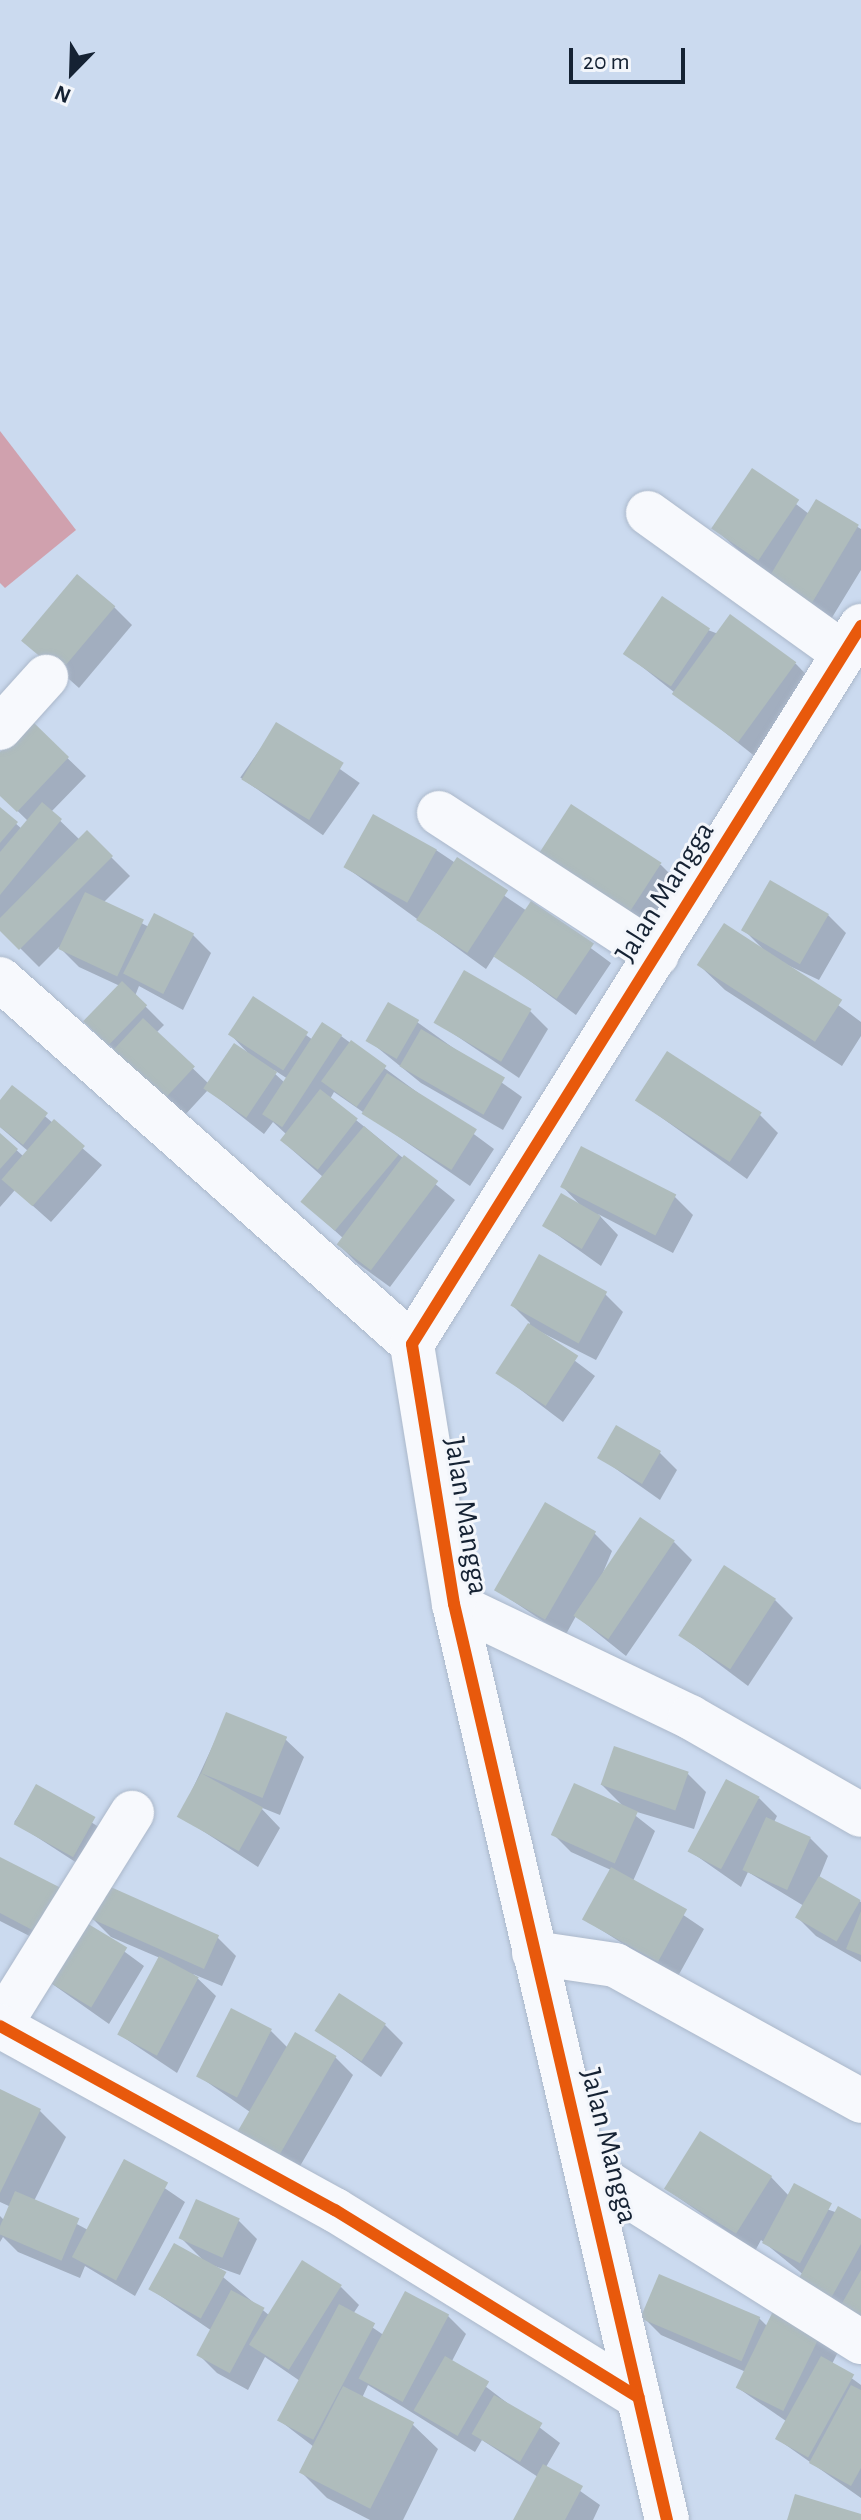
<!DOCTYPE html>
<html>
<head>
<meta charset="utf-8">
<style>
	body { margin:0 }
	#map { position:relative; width:861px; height:2520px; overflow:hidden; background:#cbdaef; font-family:"Alegreya Sans",sans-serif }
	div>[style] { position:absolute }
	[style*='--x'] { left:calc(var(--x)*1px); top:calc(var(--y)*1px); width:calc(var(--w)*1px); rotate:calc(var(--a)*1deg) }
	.forest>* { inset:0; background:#d0a1ae }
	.shadow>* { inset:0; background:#0003; transform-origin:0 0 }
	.building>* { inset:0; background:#afbcbc; transform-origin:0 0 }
	.roads { filter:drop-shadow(0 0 2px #abb8ca) drop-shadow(0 0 2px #abb8ca) }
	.minor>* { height:44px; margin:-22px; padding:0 22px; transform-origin:22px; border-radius:22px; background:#f7f9fd }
	.cycleway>* { height:12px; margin:-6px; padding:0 6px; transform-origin:6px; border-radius:6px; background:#e8590c }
	span { translate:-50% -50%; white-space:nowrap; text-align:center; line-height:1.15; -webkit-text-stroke:6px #f3f6fb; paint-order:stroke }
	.street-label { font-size:30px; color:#152233 }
	.north { position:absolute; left:32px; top:32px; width:80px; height:80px; -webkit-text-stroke:6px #f3f6fb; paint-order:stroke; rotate:203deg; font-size:22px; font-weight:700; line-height:32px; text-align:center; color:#152233 }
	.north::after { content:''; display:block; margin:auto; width:28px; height:36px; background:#152233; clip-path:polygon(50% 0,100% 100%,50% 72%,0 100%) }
	.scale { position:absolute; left:569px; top:48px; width:116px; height:36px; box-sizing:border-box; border:4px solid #152233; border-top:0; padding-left:10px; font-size:24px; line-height:28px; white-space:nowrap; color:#152233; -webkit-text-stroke:6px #f3f6fb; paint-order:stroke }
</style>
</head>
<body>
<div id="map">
	<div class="forest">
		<div style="clip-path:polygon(0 431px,76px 530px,5px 588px,0 583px)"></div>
	</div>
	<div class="shadow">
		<div style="clip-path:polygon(753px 471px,809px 514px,816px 502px,861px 529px,861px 570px,825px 629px,714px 528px)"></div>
		<div style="clip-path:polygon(114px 607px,132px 625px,79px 688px,24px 639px)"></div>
		<div style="clip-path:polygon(708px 630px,796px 664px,821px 690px,767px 766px,626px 654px)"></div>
		<div style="clip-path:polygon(evenodd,31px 723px,86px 776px,51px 812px,80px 840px,87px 833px,130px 876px,103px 903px,149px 927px,193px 935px,211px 953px,183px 1010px,139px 986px,135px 996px,164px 1025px,156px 1033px,209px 1084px,247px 1052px,230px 1034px,254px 998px,313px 1040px,341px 1036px,494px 1149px,470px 1186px,334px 1092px,330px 1099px,455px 1200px,390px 1287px,357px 1263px,339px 1245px,344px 1239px,303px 1202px,323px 1177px,281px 1140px,286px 1134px,273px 1122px,264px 1134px,208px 1090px,183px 1117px,86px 1022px,120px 986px,79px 967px,59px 947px,39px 967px,0 928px,0 810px,22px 829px,28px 821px,0 794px,0 755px,31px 723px,274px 1070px,288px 1079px,285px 1083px,273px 1072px,274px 1070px)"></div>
		<div style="left:277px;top:725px;width:101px;height:64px;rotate:35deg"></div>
		<div style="clip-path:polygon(436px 850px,527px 911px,531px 904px,611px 963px,576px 1015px,495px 955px,486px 969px,347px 868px)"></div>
		<div style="clip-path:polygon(533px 865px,661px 865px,686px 890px,648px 949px)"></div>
		<div style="clip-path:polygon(828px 915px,846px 933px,819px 980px,777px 960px,861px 1022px,861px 1036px,842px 1066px,725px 990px,699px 965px,763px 949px,744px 930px)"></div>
		<div style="clip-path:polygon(530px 1011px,548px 1029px,519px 1078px,436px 1022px)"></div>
		<div style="clip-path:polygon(417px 1022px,522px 1097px,503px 1130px,421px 1083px,368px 1040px)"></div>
		<div style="clip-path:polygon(12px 1088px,102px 1165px,51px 1222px,15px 1190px,0 1207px,0 1135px,23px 1156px,28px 1151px,0 1127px,0 1103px)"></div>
		<div style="clip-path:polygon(637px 1100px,760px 1115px,778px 1133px,747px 1179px)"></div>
		<div style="clip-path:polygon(562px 1186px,675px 1197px,693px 1215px,673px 1253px,598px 1214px,618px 1235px,601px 1266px,545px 1226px,580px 1205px)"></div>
		<div style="clip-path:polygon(605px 1294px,623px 1312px,596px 1360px,529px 1326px,595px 1376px,563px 1422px,497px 1372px,530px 1323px,512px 1305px)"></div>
		<div style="clip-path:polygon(659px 1452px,677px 1470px,660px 1500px,599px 1457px)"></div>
		<div style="clip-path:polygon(594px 1533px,612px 1551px,602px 1575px,674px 1542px,692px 1560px,626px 1656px,576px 1616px,565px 1636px,498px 1591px)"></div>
		<div style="clip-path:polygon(775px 1600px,793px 1618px,748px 1686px,680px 1635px)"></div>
		<div style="clip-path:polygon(227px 1715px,285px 1739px,304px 1757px,280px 1815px,260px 1807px,280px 1828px,258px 1867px,180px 1816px)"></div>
		<div style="clip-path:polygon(688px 1774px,706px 1792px,694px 1829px,627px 1809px,655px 1831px,633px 1881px,704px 1929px,677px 1978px,584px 1919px,611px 1870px,571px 1852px,553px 1834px,624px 1807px,602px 1785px)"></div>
		<div style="left:37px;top:1787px;width:91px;height:42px;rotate:33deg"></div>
		<div style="clip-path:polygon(759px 1798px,777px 1816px,774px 1822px,810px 1838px,828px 1856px,819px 1878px,861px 1902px,861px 1962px,816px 1936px,798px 1918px,804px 1906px,748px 1872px,741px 1887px,691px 1852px)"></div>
		<div style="clip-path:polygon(0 1860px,144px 1966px,109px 2024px,41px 1976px,57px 1950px,0 1921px)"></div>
		<div style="clip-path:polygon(91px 1917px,218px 1938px,236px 1956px,222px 1986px,193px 1974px,216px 1996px,177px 2073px,120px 2035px,160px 1958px,111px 1937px)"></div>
		<div style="clip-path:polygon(385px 2025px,403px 2043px,381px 2077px,317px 2030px)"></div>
		<div style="clip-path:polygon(271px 2031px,288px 2048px,335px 2057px,353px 2075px,296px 2173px,257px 2150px,250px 2112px,197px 2075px)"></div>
		<div style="clip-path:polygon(0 2091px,40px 2111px,66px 2137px,34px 2201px,88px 2230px,125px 2161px,185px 2202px,135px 2296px,85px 2266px,80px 2278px,18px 2252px,3px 2237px,0 2242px,0 2216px,5px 2221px,11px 2207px,0 2202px)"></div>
		<div style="clip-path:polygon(771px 2177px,789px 2196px,861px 2221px,861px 2322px,761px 2240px,755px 2251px,666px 2189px)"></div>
		<div style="clip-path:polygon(239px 2221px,257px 2239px,240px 2275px,206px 2263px,270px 2316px,341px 2287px,359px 2305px,353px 2314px,385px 2336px,406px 2294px,448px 2316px,466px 2334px,452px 2361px,560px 2443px,546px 2467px,600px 2505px,593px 2520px,515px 2520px,538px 2477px,482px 2440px,475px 2452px,368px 2385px,362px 2398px,412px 2424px,438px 2449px,403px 2520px,370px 2520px,327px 2498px,301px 2472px,314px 2447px,279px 2420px,300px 2381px,265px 2357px,248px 2390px,217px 2373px,199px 2355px,212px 2331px,152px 2290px,203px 2260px,180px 2237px)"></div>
		<div style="clip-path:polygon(777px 2308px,840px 2348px,832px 2364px,861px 2385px,861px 2498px,776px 2438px,786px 2421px,738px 2388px,746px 2372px,661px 2335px,643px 2317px,759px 2318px,768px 2327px)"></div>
	</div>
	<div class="building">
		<div style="left:752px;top:468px;width:57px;height:73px;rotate:34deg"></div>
		<div style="left:816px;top:499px;width:50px;height:102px;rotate:31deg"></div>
		<div style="left:77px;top:574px;width:50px;height:87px;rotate:40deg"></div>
		<div style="left:662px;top:596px;width:58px;height:70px;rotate:34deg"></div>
		<div style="left:730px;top:614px;width:82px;height:99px;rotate:36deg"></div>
		<div style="clip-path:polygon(31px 720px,69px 757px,17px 812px,0 796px,0 752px)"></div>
		<div style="left:276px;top:722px;width:79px;height:67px;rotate:31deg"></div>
		<div style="clip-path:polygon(42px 802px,62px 819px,0 895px,0 852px)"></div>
		<div style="left:571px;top:804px;width:108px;height:73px;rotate:33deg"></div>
		<div style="clip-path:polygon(0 807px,18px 822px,0 843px)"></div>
		<div style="left:373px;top:814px;width:73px;height:61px;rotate:29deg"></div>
		<div style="clip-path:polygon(87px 830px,113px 856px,19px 950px,0 931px,0 918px)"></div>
		<div style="left:457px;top:857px;width:61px;height:75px;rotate:33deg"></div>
		<div style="left:770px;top:880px;width:68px;height:58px;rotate:30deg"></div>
		<div style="left:85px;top:892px;width:65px;height:63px;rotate:25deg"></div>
		<div style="left:531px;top:901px;width:76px;height:67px;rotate:34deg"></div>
		<div style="left:154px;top:913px;width:45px;height:68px;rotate:27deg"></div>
		<div style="left:724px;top:923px;width:141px;height:50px;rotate:33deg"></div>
		<div style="left:464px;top:970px;width:78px;height:61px;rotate:30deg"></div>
		<div style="left:122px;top:981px;width:35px;height:56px;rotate:44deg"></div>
		<div style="left:253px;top:996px;width:66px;height:46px;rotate:33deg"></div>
		<div style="left:388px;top:1002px;width:36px;height:45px;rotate:30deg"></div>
		<div style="left:143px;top:1018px;width:71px;height:46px;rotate:43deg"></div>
		<div style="left:322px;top:1022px;width:24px;height:110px;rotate:33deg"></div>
		<div style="left:421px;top:1029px;width:97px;height:43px;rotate:30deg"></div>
		<div style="left:351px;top:1040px;width:44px;height:51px;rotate:36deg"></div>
		<div style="left:234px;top:1043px;width:52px;height:55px;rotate:34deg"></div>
		<div style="left:667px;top:1051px;width:113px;height:59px;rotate:33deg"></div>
		<div style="left:387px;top:1073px;width:106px;height:48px;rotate:32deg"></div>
		<div style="clip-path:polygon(12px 1085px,48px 1113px,23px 1145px,0 1127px,0 1100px)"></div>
		<div style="left:320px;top:1089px;width:48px;height:65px;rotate:38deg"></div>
		<div style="left:54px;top:1119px;width:41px;height:80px;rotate:41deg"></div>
		<div style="left:364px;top:1126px;width:45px;height:99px;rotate:40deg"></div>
		<div style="clip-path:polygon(0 1133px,18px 1149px,0 1169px)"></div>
		<div style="left:581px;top:1146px;width:107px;height:46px;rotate:27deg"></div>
		<div style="left:404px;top:1155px;width:43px;height:112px;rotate:37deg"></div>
		<div style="left:561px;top:1193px;width:46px;height:38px;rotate:30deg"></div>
		<div style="left:539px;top:1254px;width:78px;height:59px;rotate:29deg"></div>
		<div style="left:528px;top:1323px;width:60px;height:60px;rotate:33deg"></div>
		<div style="left:616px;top:1425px;width:52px;height:38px;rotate:30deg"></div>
		<div style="left:545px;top:1502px;width:59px;height:102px;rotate:30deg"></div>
		<div style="left:640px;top:1517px;width:42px;height:119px;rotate:34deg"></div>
		<div style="left:724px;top:1565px;width:62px;height:84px;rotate:33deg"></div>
		<div style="left:226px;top:1712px;width:66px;height:66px;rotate:22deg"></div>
		<div style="left:614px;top:1746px;width:79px;height:41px;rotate:19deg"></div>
		<div style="left:201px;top:1773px;width:71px;height:50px;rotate:29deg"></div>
		<div style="left:726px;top:1779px;width:38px;height:82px;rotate:28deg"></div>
		<div style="left:574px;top:1783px;width:70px;height:57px;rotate:24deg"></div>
		<div style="left:36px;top:1784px;width:68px;height:46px;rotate:29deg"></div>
		<div style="left:766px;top:1817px;width:49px;height:58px;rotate:24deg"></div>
		<div style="clip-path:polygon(0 1857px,61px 1888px,38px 1933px,0 1913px)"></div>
		<div style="left:611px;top:1867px;width:87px;height:60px;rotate:29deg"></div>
		<div style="left:819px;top:1876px;width:48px;height:48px;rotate:30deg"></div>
		<div style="left:104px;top:1884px;width:126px;height:37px;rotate:24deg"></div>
		<div style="clip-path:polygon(861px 1911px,861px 1955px,846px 1949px)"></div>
		<div style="left:75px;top:1916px;width:61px;height:70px;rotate:31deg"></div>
		<div style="left:159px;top:1956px;width:45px;height:89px;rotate:28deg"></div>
		<div style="left:339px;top:1993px;width:56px;height:45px;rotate:33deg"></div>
		<div style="left:231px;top:2008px;width:46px;height:77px;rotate:27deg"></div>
		<div style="left:295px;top:2032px;width:48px;height:116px;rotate:30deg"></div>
		<div style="clip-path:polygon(0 2089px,41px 2109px,0 2193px)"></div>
		<div style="left:700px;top:2131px;width:85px;height:68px;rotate:32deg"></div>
		<div style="left:124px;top:2159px;width:50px;height:111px;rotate:28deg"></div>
		<div style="left:794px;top:2183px;width:43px;height:68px;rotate:28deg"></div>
		<div style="left:15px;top:2191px;width:70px;height:46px;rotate:23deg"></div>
		<div style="left:196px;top:2199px;width:48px;height:43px;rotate:24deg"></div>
		<div style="clip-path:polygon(838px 2206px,861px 2219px,861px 2244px,830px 2300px,797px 2282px)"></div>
		<div style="left:174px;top:2243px;width:60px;height:53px;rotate:29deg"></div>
		<div style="left:302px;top:2260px;width:47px;height:100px;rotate:32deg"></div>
		<div style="clip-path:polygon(861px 2270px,861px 2316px,841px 2305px)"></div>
		<div style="left:659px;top:2274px;width:110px;height:48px;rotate:23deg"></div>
		<div style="left:231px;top:2290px;width:38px;height:74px;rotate:28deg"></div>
		<div style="left:405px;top:2291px;width:50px;height:99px;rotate:28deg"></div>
		<div style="left:339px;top:2304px;width:41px;height:132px;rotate:28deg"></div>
		<div style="left:776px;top:2305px;width:53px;height:92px;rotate:26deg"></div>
		<div style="left:445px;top:2356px;width:51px;height:63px;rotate:30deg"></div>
		<div style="left:821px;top:2356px;width:38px;height:95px;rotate:29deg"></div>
		<div style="clip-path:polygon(851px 2385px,861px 2390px,861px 2468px,851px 2486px,809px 2463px)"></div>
		<div style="left:343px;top:2386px;width:80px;height:97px;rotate:27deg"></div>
		<div style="left:494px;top:2395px;width:56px;height:45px;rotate:30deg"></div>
		<div style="clip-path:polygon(543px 2464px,583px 2486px,565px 2520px,513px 2520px)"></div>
		<div style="clip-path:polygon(795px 2494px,861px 2514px,861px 2520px,787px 2520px)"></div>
	</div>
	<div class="roads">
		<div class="minor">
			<div style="--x:648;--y:513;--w:241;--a:35.7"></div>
			<div style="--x:0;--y:728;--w:69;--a:-48"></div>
			<div style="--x:439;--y:813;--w:260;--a:33.1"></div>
			<div style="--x:0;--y:979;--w:550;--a:41.54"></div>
			<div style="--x:454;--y:1604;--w:262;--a:25.6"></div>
			<div style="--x:690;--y:1717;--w:197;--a:29.8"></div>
			<div style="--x:534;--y:1953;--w:82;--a:8.4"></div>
			<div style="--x:615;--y:1965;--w:281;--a:28.9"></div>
			<div style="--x:0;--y:2025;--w:250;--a:-58.1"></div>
			<div style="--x:0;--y:2026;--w:382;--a:28.8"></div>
			<div style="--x:335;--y:2210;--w:357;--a:31.7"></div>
			<div style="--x:590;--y:2172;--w:320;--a:32.1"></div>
			<div style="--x:667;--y:2520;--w:940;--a:-103.09"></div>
			<div style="--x:454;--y:1604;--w:263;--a:-99.2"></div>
			<div style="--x:412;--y:1344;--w:847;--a:-57.98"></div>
		</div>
	</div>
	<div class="cycleway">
		<div style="--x:0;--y:2026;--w:382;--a:28.8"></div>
		<div style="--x:335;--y:2210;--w:357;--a:31.7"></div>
		<div style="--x:667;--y:2520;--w:940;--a:-103.09"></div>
		<div style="--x:454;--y:1604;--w:263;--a:-99.2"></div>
		<div style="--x:412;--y:1344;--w:847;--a:-57.98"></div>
	</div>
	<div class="street-label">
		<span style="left:665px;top:892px;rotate:-58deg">Jalan Mangga</span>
		<span style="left:466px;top:1516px;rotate:81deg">Jalan Mangga</span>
		<span style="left:609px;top:2146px;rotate:76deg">Jalan Mangga</span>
	</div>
	<div class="north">N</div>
	<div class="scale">20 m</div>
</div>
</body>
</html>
